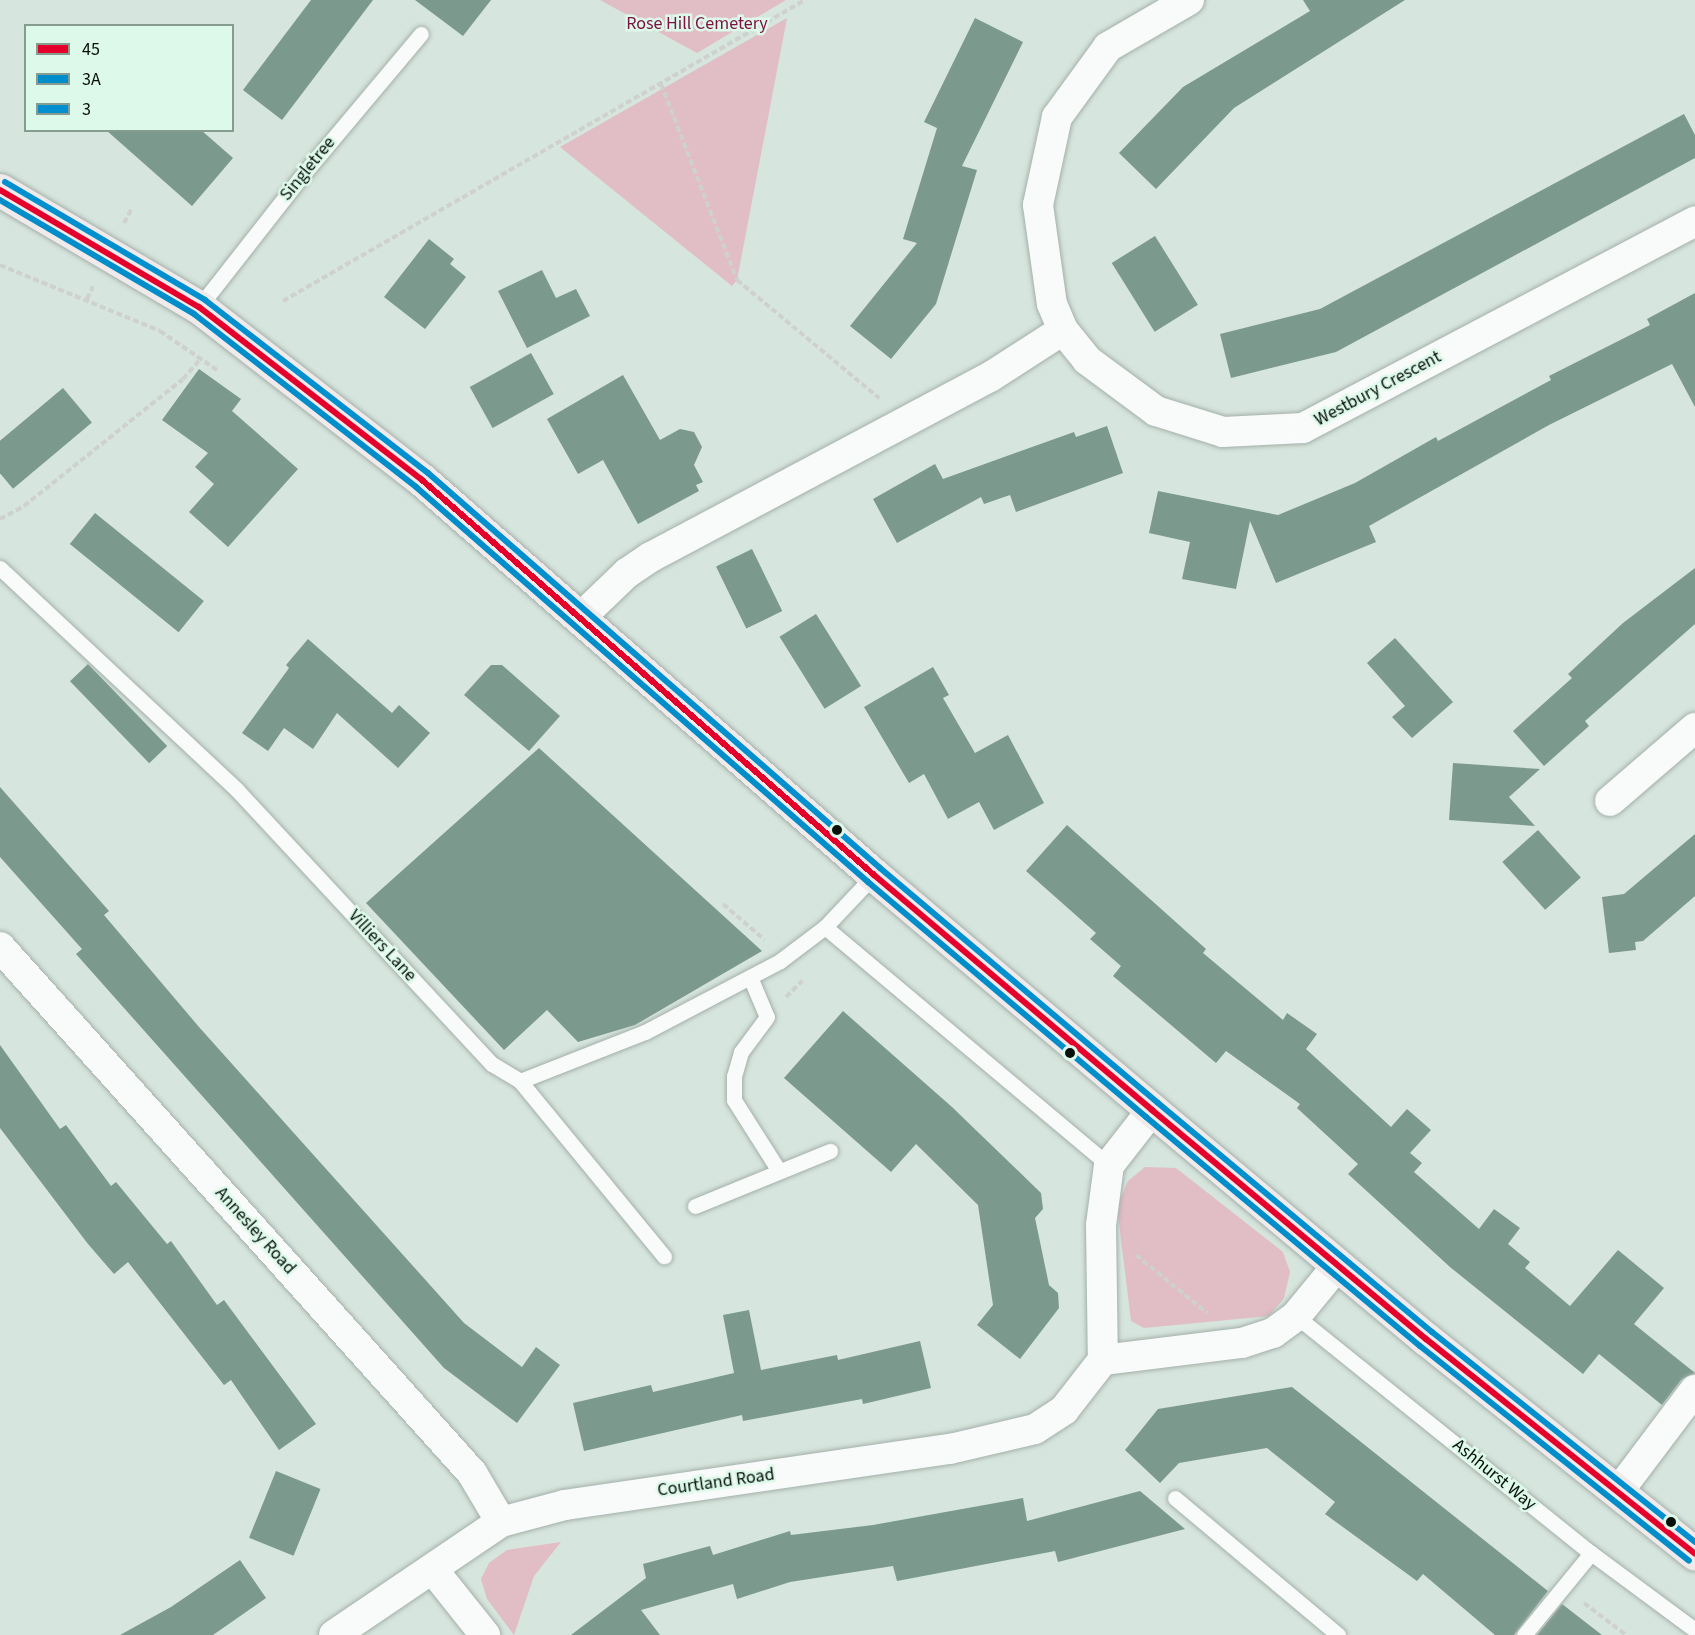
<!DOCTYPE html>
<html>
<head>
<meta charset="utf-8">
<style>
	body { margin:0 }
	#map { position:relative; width:1695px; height:1635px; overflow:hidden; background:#d6e5dd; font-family:"Source Sans 3",sans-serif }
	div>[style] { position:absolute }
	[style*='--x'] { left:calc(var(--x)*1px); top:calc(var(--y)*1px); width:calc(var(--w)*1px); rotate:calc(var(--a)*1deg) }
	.green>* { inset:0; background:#e1bdc6 }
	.building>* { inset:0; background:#7b998d; transform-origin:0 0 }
	.path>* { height:4px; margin-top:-2px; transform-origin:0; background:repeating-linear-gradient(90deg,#ced1cf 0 6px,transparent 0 9px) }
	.roads { filter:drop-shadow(0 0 2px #a4b0aa) drop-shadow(0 0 2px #a4b0aa) }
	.lane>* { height:15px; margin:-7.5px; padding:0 7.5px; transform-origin:7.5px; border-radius:7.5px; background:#f9fbfa }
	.street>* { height:30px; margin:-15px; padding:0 15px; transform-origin:15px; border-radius:15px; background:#f9fbfa }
	.primary>* { height:33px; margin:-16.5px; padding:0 16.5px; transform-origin:16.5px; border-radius:16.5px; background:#f0eaeb }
	.bus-1>* { height:6px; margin:-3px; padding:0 3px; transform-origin:3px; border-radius:3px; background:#e4002b }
	.bus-2>* { height:6px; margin:-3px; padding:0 3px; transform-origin:3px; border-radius:3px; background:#008eca }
	.bus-3>* { height:6px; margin:-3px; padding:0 3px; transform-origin:3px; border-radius:3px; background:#0090d0 }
	.dots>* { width:16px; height:16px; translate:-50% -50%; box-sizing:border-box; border:3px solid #ddf9ea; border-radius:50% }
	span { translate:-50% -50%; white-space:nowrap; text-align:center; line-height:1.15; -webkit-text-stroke:5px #ddf9ea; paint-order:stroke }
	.park-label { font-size:18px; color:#7c1041 }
	.street-label { font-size:18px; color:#07100b }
	.legend { position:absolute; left:24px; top:24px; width:210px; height:108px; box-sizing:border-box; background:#ddf9ea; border:2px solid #879c91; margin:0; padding:8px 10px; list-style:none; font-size:18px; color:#07100b }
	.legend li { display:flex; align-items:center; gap:12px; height:30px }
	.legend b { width:30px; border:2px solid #879c91 }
</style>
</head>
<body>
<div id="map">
	<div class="green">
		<div style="clip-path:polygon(600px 0,786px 0,697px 53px)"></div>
		<div style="clip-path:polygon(787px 18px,737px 280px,732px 286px,560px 147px)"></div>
		<div style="clip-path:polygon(1145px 1167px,1176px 1168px,1283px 1252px,1290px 1272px,1284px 1298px,1269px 1316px,1144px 1328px,1131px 1321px,1117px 1207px,1128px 1181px)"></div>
		<div style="clip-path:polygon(561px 1542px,534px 1576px,514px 1635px,487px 1599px,481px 1579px,489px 1563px,507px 1550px)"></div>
	</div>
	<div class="building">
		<div style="clip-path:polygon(311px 0,373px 0,282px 120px,243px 90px)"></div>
		<div style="clip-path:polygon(415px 0,491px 0,463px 36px)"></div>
		<div style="clip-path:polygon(1303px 0,1405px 0,1234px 108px,1156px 189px,1119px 153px,1183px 87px,1310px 11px)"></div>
		<div style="clip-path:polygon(975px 18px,1023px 42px,962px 166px,977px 170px,936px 304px,891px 359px,850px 326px,917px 243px,903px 239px,937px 128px,924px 122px)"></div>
		<div style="clip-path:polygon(1684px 114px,1695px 135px,1695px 158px,1336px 352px,1231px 378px,1220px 334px,1320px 309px)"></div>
		<div style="clip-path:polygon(106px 130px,201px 130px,233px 158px,192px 206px)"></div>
		<div style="left:1155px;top:236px;width:81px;height:51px;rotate:58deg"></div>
		<div style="clip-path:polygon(429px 239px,454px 259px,450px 264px,466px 277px,425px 329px,384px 297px)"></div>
		<div style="clip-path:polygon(542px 270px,556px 298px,576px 289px,590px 316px,527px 348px,498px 291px)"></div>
		<div style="clip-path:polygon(1695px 293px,1695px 407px,1672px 364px,1549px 425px,1369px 526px,1376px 542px,1276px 583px,1250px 521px,1236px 589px,1182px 579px,1190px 542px,1149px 533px,1158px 491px,1278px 515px,1355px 483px,1436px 437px,1438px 441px,1551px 380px,1549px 376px,1650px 325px,1647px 319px)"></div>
		<div style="left:531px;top:353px;width:47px;height:70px;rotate:61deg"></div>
		<div style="clip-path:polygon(199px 369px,241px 399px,232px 411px,298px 469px,228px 547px,189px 512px,214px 484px,195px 467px,208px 453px,162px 420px)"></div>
		<div style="clip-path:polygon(623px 375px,660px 440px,680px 429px,694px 432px,702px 447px,694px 465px,703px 482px,696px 485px,699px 491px,638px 524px,603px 460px,578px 474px,547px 419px)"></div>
		<div style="left:63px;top:388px;width:45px;height:103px;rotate:50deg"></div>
		<div style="clip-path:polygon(1107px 426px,1123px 473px,1016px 512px,1010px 495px,984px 504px,981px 497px,897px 543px,873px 499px,935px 464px,943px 479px,1074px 432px,1076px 437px)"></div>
		<div style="left:95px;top:513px;width:140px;height:40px;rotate:39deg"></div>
		<div style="left:752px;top:549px;width:69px;height:40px;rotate:64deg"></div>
		<div style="clip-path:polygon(1695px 568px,1695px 624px,1585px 721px,1589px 726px,1544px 766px,1513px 731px,1572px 678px,1568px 674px,1623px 623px)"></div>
		<div style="left:816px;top:614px;width:85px;height:43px;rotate:58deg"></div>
		<div style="clip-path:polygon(1395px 638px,1453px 702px,1412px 738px,1392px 717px,1405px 706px,1367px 663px)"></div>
		<div style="clip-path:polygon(308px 639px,392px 713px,399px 705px,430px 733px,398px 768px,337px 713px,313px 749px,284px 728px,268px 751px,242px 733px,289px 668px,286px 665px)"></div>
		<div style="left:88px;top:664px;width:114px;height:25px;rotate:46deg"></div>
		<div style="clip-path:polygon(491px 665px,502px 665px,560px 716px,529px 751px,464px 695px)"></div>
		<div style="clip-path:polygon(933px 667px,949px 695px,943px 698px,975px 753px,1008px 735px,1044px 803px,994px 830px,979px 802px,948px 819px,924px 774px,909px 783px,864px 707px)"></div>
		<div style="clip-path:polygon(539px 748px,762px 951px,635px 1025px,578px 1042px,547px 1010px,504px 1050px,366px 903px)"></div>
		<div style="clip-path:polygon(1453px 763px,1540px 769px,1509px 797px,1535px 826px,1449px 820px)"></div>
		<div style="clip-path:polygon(0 787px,109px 911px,104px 915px,199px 1027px,464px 1323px,522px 1367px,536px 1347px,560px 1365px,517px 1423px,444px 1368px,76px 954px,82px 949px,0 857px)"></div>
		<div style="clip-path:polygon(1067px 825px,1206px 949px,1203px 953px,1283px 1020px,1287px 1013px,1317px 1034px,1306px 1049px,1391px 1127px,1407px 1109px,1431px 1130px,1410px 1153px,1422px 1163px,1414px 1172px,1479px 1229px,1494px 1209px,1520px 1228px,1508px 1244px,1530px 1262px,1525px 1268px,1570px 1306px,1618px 1250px,1664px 1288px,1634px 1324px,1695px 1373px,1682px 1379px,1662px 1405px,1599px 1354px,1583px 1374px,1450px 1267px,1348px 1174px,1358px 1164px,1297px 1108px,1300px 1104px,1226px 1051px,1216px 1063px,1113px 976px,1121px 966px,1090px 939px,1096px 933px,1026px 871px)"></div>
		<div style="left:1538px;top:830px;width:64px;height:48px;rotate:48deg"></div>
		<div style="clip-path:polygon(1695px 834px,1695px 896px,1643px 941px,1635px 942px,1636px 950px,1609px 953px,1602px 897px,1624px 894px)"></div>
		<div style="clip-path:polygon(843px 1011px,952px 1107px,1041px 1193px,1043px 1209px,1035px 1218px,1049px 1285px,1058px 1293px,1059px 1308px,1020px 1359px,977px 1325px,993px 1305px,978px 1205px,916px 1144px,891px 1172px,784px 1078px)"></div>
		<div style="clip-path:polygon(0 1045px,60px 1129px,66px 1125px,111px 1186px,116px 1182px,167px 1244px,171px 1241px,217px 1305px,224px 1300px,316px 1424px,279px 1450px,231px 1380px,224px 1385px,128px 1262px,114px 1274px,88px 1244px,0 1128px)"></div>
		<div style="clip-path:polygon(749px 1310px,761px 1370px,837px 1355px,838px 1360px,920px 1341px,931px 1388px,863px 1404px,862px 1399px,743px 1421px,742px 1415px,584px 1451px,573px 1403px,651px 1385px,653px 1392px,734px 1373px,723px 1315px)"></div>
		<div style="clip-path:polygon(1292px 1387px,1548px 1591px,1514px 1635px,1495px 1635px,1423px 1574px,1417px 1581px,1325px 1514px,1335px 1502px,1267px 1448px,1179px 1463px,1160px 1483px,1125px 1450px,1158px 1409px)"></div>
		<div style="left:276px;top:1471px;width:48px;height:72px;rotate:22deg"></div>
		<div style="clip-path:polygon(1140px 1491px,1185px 1529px,1058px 1562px,1055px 1551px,897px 1581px,893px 1566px,790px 1582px,737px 1599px,733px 1584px,641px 1610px,660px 1635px,571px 1635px,646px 1578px,643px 1564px,710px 1546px,713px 1555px,790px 1531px,791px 1535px,873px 1525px,1023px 1498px,1027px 1521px)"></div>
		<div style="clip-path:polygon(240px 1560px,266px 1598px,213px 1635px,120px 1635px,171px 1607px)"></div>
		<div style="clip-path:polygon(1562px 1604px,1602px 1635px,1537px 1635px)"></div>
	</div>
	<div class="path">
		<div style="--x:661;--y:84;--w:210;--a:68.8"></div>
		<div style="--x:737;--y:280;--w:185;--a:39.7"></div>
		<div style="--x:124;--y:223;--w:15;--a:-62"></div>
		<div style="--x:0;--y:265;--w:173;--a:22.4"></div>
		<div style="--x:160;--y:331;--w:69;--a:34.4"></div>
		<div style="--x:87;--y:299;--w:14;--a:-65"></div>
		<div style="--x:283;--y:301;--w:603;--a:-29.97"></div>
		<div style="--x:0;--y:519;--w:27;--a:-28"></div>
		<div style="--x:24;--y:506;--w:203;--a:-38.6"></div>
		<div style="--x:183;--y:379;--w:28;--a:-49"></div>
		<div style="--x:723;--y:904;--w:55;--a:40.6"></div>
		<div style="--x:786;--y:997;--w:23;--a:-45"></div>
		<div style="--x:1136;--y:1255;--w:92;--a:39.2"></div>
		<div style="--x:1584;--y:1603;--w:53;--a:37.3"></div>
	</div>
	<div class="roads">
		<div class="lane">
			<div style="--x:199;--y:307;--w:164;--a:-51.9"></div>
			<div style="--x:300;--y:178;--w:188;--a:-50"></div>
			<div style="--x:0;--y:568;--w:325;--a:43.1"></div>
			<div style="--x:237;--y:790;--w:374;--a:47.1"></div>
			<div style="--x:492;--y:1064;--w:33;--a:31"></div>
			<div style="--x:520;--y:1081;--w:134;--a:-21.4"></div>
			<div style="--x:645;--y:1032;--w:153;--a:-27.7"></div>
			<div style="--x:780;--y:961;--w:56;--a:-37.1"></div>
			<div style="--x:874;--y:875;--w:71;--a:133.3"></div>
			<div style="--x:825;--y:927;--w:371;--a:40"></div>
			<div style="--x:750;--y:977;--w:43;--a:67"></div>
			<div style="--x:767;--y:1017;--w:44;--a:126.6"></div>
			<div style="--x:741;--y:1052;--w:25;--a:106"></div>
			<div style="--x:734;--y:1076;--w:24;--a:90"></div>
			<div style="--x:734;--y:1100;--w:84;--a:57.6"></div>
			<div style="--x:520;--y:1081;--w:227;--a:50.6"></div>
			<div style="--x:695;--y:1206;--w:146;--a:-22.2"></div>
			<div style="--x:1296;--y:1316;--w:378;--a:38.8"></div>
			<div style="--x:1591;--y:1553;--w:129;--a:36.5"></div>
			<div style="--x:1175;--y:1498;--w:213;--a:40"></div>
			<div style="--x:1524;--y:1635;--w:106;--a:-50.7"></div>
		</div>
		<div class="street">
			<div style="--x:1189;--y:0;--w:94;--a:149.9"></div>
			<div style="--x:1108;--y:47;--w:87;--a:126.1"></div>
			<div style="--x:1057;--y:117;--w:90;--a:102.2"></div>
			<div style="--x:1038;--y:205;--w:100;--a:82"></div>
			<div style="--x:1052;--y:304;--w:28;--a:67"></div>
			<div style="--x:1063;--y:330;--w:38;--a:51"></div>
			<div style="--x:1087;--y:360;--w:86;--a:36.5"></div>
			<div style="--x:1156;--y:411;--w:70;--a:17.4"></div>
			<div style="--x:1223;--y:432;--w:80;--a:-2.9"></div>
			<div style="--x:1303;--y:428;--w:443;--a:-27.8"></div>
			<div style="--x:580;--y:618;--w:65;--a:-43.8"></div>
			<div style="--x:627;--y:573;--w:29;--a:-34"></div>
			<div style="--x:651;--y:557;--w:384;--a:-28"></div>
			<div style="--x:990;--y:377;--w:87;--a:-32.8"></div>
			<div style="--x:1610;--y:801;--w:112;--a:-40.7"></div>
			<div style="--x:0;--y:947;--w:707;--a:48.1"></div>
			<div style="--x:472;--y:1473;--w:57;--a:59.4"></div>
			<div style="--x:1152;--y:1110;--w:70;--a:128"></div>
			<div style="--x:1109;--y:1165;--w:61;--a:97.6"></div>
			<div style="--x:1101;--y:1225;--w:135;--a:89.2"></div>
			<div style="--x:1103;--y:1360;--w:140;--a:-7"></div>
			<div style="--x:1242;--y:1343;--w:33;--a:-18"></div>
			<div style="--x:1273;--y:1333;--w:29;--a:-36"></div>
			<div style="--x:1296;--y:1316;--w:65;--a:-50.6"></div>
			<div style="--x:1618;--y:1492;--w:128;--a:-53"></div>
			<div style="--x:434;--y:1571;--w:82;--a:51.4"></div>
			<div style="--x:334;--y:1635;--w:202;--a:-34.1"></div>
			<div style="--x:501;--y:1522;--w:66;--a:-14.9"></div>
			<div style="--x:565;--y:1505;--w:389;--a:-8.3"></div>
			<div style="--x:950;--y:1449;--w:87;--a:-13.2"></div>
			<div style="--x:1035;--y:1429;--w:35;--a:-33"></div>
			<div style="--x:1064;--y:1410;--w:63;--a:-52"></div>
		</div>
		<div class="primary">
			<div style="--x:0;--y:190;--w:231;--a:30.5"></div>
			<div style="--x:199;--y:307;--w:282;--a:37.8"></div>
			<div style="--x:422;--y:480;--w:600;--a:41.15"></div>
			<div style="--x:874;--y:875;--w:364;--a:40.2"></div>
			<div style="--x:1152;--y:1110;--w:357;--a:39.9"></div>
			<div style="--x:1426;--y:1339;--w:344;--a:38.6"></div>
		</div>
	</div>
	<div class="bus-1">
		<div style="--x:0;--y:190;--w:231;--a:30.5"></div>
		<div style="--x:199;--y:307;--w:282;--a:37.8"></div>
		<div style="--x:422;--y:480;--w:600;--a:41.15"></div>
		<div style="--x:874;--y:875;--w:364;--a:40.2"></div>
		<div style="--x:1152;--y:1110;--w:357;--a:39.9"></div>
		<div style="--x:1426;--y:1339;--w:344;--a:38.6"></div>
	</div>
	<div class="bus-2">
		<div style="--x:0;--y:200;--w:225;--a:30.4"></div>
		<div style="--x:194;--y:314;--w:281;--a:37.9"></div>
		<div style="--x:416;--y:487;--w:600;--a:41.15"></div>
		<div style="--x:868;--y:882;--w:364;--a:40.2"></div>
		<div style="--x:1146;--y:1117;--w:357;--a:39.9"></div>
		<div style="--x:1420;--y:1346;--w:344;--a:38.6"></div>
	</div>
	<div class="bus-3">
		<div style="--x:5;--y:182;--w:232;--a:30.5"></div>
		<div style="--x:205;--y:300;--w:282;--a:37.8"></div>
		<div style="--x:428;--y:473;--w:600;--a:41.15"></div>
		<div style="--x:880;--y:868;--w:364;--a:40.2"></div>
		<div style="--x:1158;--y:1103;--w:357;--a:39.9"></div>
		<div style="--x:1432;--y:1332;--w:337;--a:38.6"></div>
	</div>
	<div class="dots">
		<div style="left:837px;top:830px;background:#07100b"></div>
		<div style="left:1070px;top:1053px;background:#07100b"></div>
		<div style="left:1671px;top:1522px;background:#07100b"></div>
	</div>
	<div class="park-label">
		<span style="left:697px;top:24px">Rose Hill Cemetery</span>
	</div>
	<div class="street-label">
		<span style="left:308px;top:169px;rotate:-51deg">Singletree</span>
		<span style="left:1378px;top:389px;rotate:-28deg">Westbury Crescent</span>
		<span style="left:382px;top:946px;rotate:47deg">Villiers Lane</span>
		<span style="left:255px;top:1231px;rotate:48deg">Annesley Road</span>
		<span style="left:1494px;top:1475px;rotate:39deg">Ashhurst Way</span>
		<span style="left:716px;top:1483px;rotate:-8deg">Courtland Road</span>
	</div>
	<ul class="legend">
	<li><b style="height:8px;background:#e4002b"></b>45</li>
	<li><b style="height:8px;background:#008eca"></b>3A</li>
	<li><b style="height:8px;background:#0090d0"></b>3</li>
	</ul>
</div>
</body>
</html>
